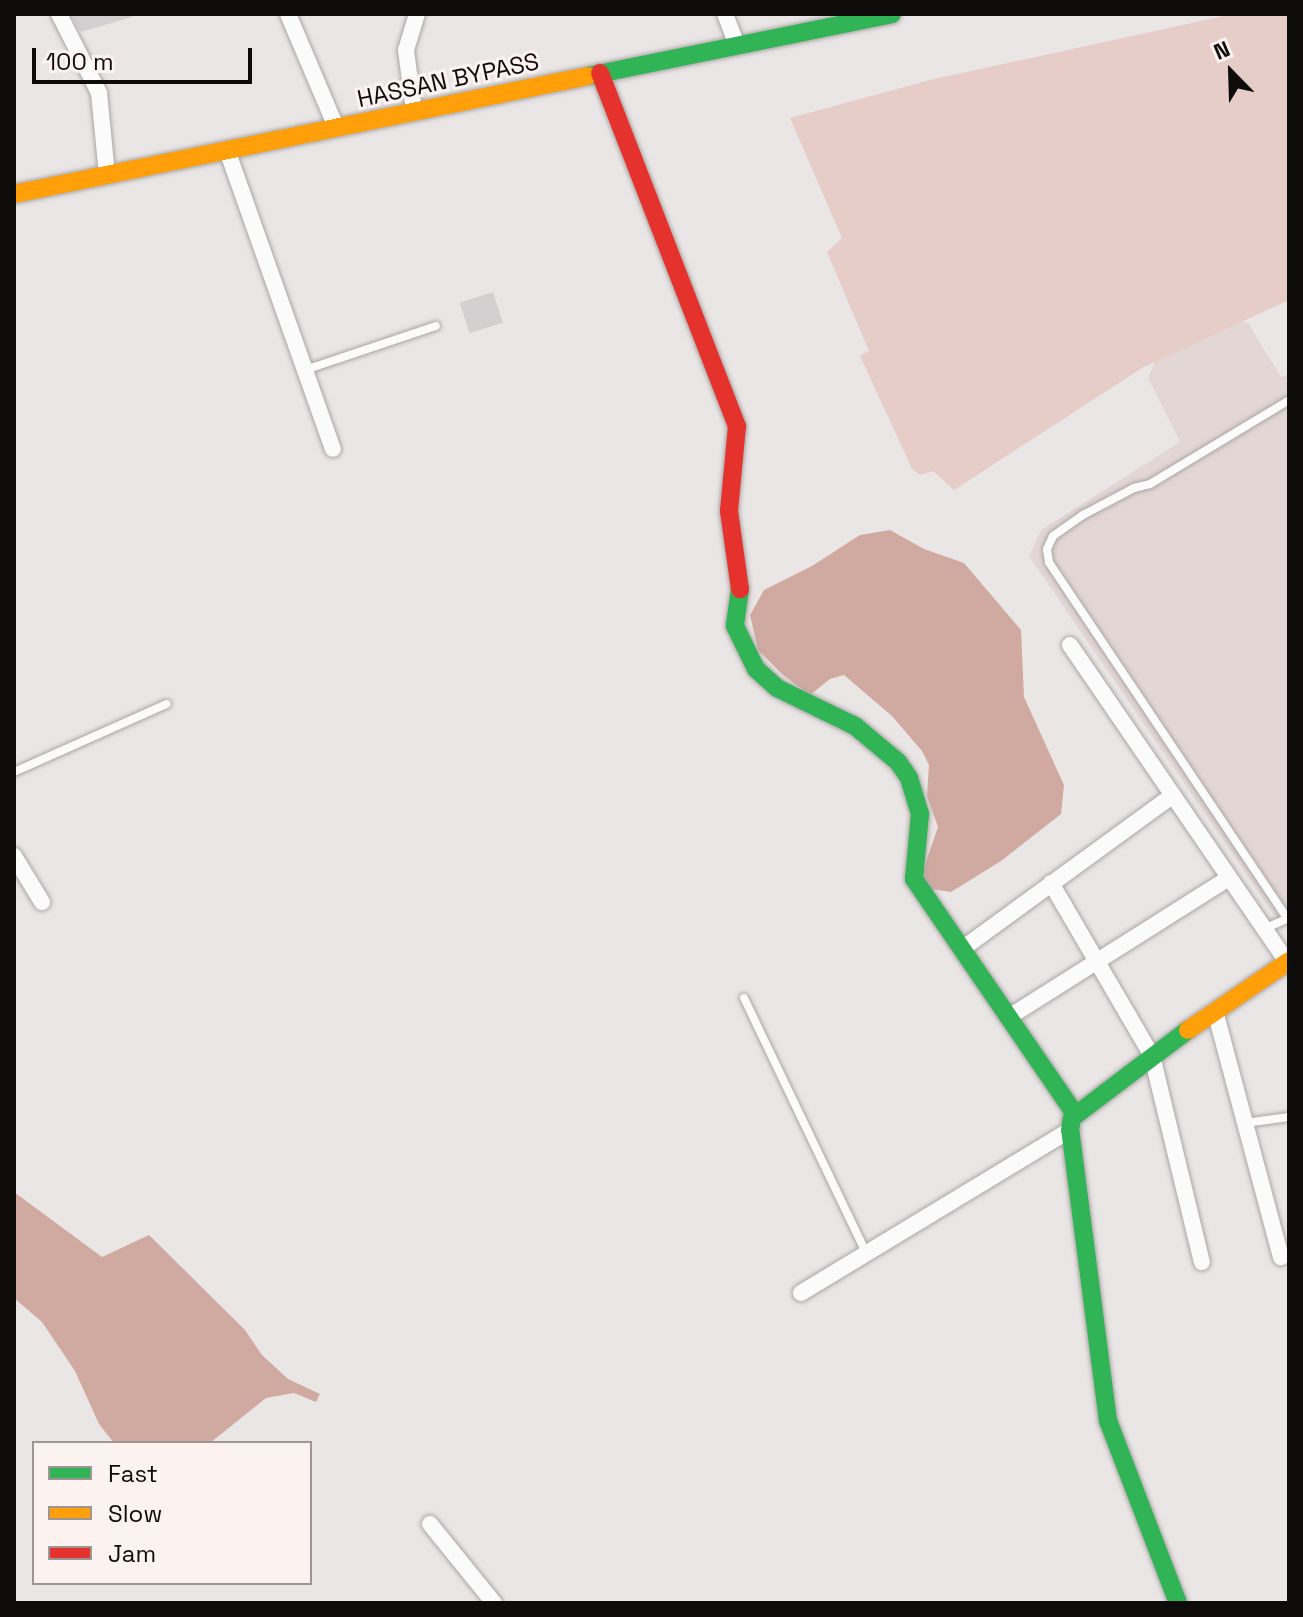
<!DOCTYPE html>
<html>
<head>
<meta charset="utf-8">
<style>
	body { margin:0 }
	#map { position:relative; width:1303px; height:1617px; overflow:hidden; background:#ebe6e6; font-family:"Space Grotesk",sans-serif }
	div>[style] { position:absolute }
	[style*='--x'] { left:calc(var(--x)*1px); top:calc(var(--y)*1px); width:calc(var(--w)*1px); rotate:calc(var(--a)*1deg) }
	.built>* { inset:0; background:#e3d7d5 }
	.green>* { inset:0; background:#e6cdc7 }
	.water>* { inset:0; background:#d0aaa1 }
	.building>* { inset:0; background:#d2d0d0; transform-origin:0 0 }
	.roads { filter:drop-shadow(0 0 2px #aaa6a6) drop-shadow(0 0 2px #aaa6a6) }
	.lane>* { height:8px; margin:-4px; padding:0 4px; transform-origin:4px; border-radius:4px; background:#fcfbfb }
	.street>* { height:16px; margin:-8px; padding:0 8px; transform-origin:8px; border-radius:8px; background:#fcfbfb }
	.fast>* { height:18px; margin:-9px; padding:0 9px; transform-origin:9px; border-radius:9px; background:#30b455 }
	.slow>* { height:18px; margin:-9px; padding:0 9px; transform-origin:9px; border-radius:9px; background:#ff9f0a }
	.jam>* { height:18px; margin:-9px; padding:0 9px; transform-origin:9px; border-radius:9px; background:#e5322d }
	span { translate:-50% -50%; white-space:nowrap; text-align:center; line-height:1.15; -webkit-text-stroke:6px #fcf2f0; paint-order:stroke }
	.street-label { font-size:24px; color:#0e0b0b }
	.frame { position:absolute; inset:0; border:16px solid #0e0b0b; pointer-events:none }
	.legend { position:absolute; left:32px; top:1441px; width:280px; height:144px; box-sizing:border-box; background:#fcf2f0; border:2px solid #9d9694; margin:0; padding:10px 14px; list-style:none; font-size:24px; color:#0e0b0b }
	.legend li { display:flex; align-items:center; gap:16px; height:40px }
	.legend b { width:40px; border:2px solid #9d9694 }
	.north { position:absolute; left:1191px; top:32px; width:80px; height:80px; -webkit-text-stroke:6px #fcf2f0; paint-order:stroke; rotate:337deg; font-size:22px; font-weight:700; line-height:32px; text-align:center; color:#0e0b0b }
	.north::after { content:''; display:block; margin:auto; width:28px; height:36px; background:#0e0b0b; clip-path:polygon(50% 0,100% 100%,50% 72%,0 100%) }
	.scale { position:absolute; left:32px; top:48px; width:220px; height:36px; box-sizing:border-box; border:4px solid #0e0b0b; border-top:0; padding-left:10px; font-size:24px; line-height:28px; white-space:nowrap; color:#0e0b0b; -webkit-text-stroke:6px #fcf2f0; paint-order:stroke }
</style>
</head>
<body>
<div id="map">
	<div class="built">
		<div style="clip-path:polygon(1234px 319px,1248px 323px,1281px 377px,1289px 374px,1289px 916px,1279px 922px,1029px 556px,1041px 530px,1180px 442px,1148px 378px,1157px 357px)"></div>
	</div>
	<div class="green">
		<div style="clip-path:polygon(1233px 14px,1289px 14px,1289px 300px,1142px 368px,954px 490px,933px 471px,920px 475px,912px 469px,860px 356px,869px 351px,827px 252px,842px 238px,790px 118px,934px 79px)"></div>
	</div>
	<div class="water">
		<div style="clip-path:polygon(890px 530px,924px 549px,964px 563px,1021px 630px,1024px 697px,1064px 785px,1061px 814px,1001px 861px,951px 892px,925px 888px,920px 879px,938px 827px,927px 796px,929px 765px,922px 751px,892px 716px,844px 675px,830px 679px,810px 695px,783px 675px,758px 650px,750px 615px,764px 590px,812px 566px,860px 535px)"></div>
		<div style="clip-path:polygon(14px 1192px,102px 1257px,149px 1235px,245px 1330px,262px 1355px,288px 1379px,320px 1394px,316px 1402px,294px 1393px,266px 1398px,210px 1443px,114px 1443px,99px 1424px,75px 1371px,42px 1322px,14px 1298px)"></div>
	</div>
	<div class="building">
		<div style="clip-path:polygon(71px 14px,131px 14px,132px 17px,81px 32px)"></div>
		<div style="left:493px;top:292px;width:32px;height:35px;rotate:72deg"></div>
	</div>
	<div class="roads">
		<div class="lane">
			<div style="--x:305;--y:370;--w:138;--a:-18.6"></div>
			<div style="--x:14;--y:772;--w:167;--a:-24"></div>
			<div style="--x:1287;--y:918;--w:428;--a:-123.8"></div>
			<div style="--x:1049;--y:562;--w:13;--a:-99"></div>
			<div style="--x:1047;--y:549;--w:14;--a:-65"></div>
			<div style="--x:1053;--y:536;--w:37;--a:-35"></div>
			<div style="--x:1083;--y:515;--w:58;--a:-27.9"></div>
			<div style="--x:1134;--y:488;--w:16;--a:-14"></div>
			<div style="--x:1150;--y:484;--w:162;--a:-31.1"></div>
			<div style="--x:1264;--y:929;--w:27;--a:-24"></div>
			<div style="--x:744;--y:998;--w:283;--a:64.4"></div>
			<div style="--x:1245;--y:1123;--w:44;--a:-7.8"></div>
		</div>
		<div class="street">
			<div style="--x:59;--y:14;--w:89;--a:63.1"></div>
			<div style="--x:99;--y:93;--w:82;--a:84.4"></div>
			<div style="--x:288;--y:14;--w:123;--a:67"></div>
			<div style="--x:725;--y:14;--w:34;--a:69"></div>
			<div style="--x:414;--y:111;--w:62;--a:-97.5"></div>
			<div style="--x:406;--y:50;--w:38;--a:-73"></div>
			<div style="--x:227;--y:150;--w:317;--a:70.5"></div>
			<div style="--x:1070;--y:645;--w:384;--a:55.6"></div>
			<div style="--x:14;--y:856;--w:54;--a:58.7"></div>
			<div style="--x:1051;--y:883;--w:200;--a:59.7"></div>
			<div style="--x:1152;--y:1056;--w:212;--a:76.4"></div>
			<div style="--x:962;--y:949;--w:261;--a:-36.1"></div>
			<div style="--x:1215;--y:1011;--w:255;--a:75"></div>
			<div style="--x:1009;--y:1017;--w:260;--a:-32.3"></div>
			<div style="--x:801;--y:1293;--w:315;--a:-31.2"></div>
			<div style="--x:430;--y:1524;--w:102;--a:51"></div>
		</div>
		<div class="fast">
			<div style="--x:588;--y:76;--w:310;--a:-11.5"></div>
			<div style="--x:740;--y:589;--w:37;--a:98"></div>
			<div style="--x:735;--y:626;--w:48;--a:64"></div>
			<div style="--x:756;--y:669;--w:28;--a:42"></div>
			<div style="--x:777;--y:688;--w:87;--a:26"></div>
			<div style="--x:855;--y:726;--w:56;--a:39.9"></div>
			<div style="--x:898;--y:762;--w:19;--a:55"></div>
			<div style="--x:909;--y:778;--w:38;--a:73"></div>
			<div style="--x:920;--y:814;--w:65;--a:95.3"></div>
			<div style="--x:914;--y:879;--w:285;--a:55.6"></div>
			<div style="--x:1178;--y:1603;--w:195;--a:-111"></div>
			<div style="--x:1108;--y:1421;--w:293;--a:-97.4"></div>
			<div style="--x:1070;--y:1130;--w:12;--a:-81"></div>
			<div style="--x:1072;--y:1118;--w:146;--a:-37.2"></div>
		</div>
		<div class="slow">
			<div style="--x:14;--y:194;--w:586;--a:-11.62"></div>
			<div style="--x:1188;--y:1030;--w:122;--a:-34.3"></div>
		</div>
		<div class="jam">
			<div style="--x:600;--y:73;--w:379;--a:68.8"></div>
			<div style="--x:737;--y:426;--w:85;--a:95.4"></div>
			<div style="--x:729;--y:511;--w:79;--a:82"></div>
		</div>
	</div>
	<div class="street-label">
		<span style="left:448px;top:80px;rotate:-12deg">HASSAN BYPASS</span>
	</div>
	<div class="frame"></div>
	<ul class="legend">
	<li><b style="height:10px;background:#30b455"></b>Fast</li>
	<li><b style="height:10px;background:#ff9f0a"></b>Slow</li>
	<li><b style="height:10px;background:#e5322d"></b>Jam</li>
	</ul>
	<div class="north">N</div>
	<div class="scale">100 m</div>
</div>
</body>
</html>
